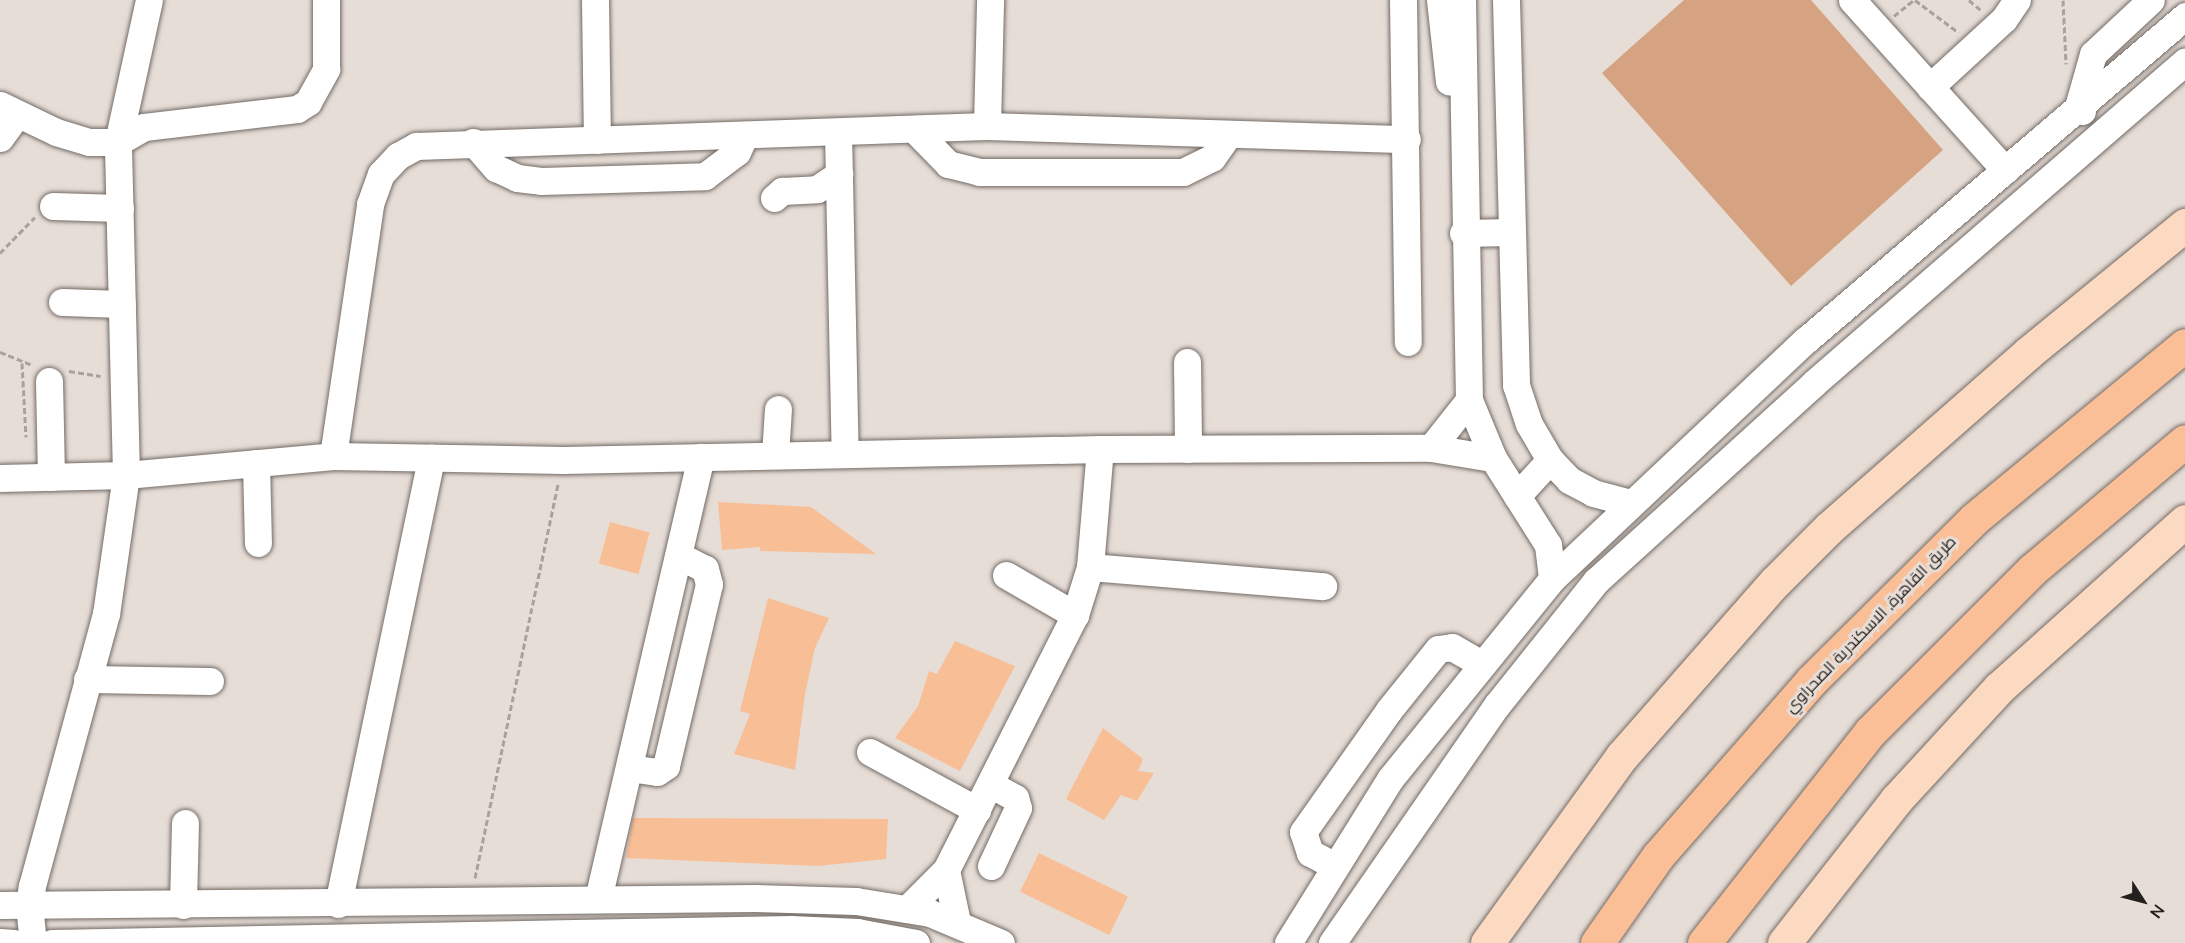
<!DOCTYPE html>
<html>
<head>
<meta charset="utf-8">
<style>
	body { margin:0 }
	#map { position:relative; width:2185px; height:943px; overflow:hidden; background:#e7ddd7; font-family:Mulish,Cairo,sans-serif }
	div>[style] { position:absolute }
	[style*='--x'] { left:calc(var(--x)*1px); top:calc(var(--y)*1px); width:calc(var(--w)*1px); rotate:calc(var(--a)*1deg) }
	.green>* { inset:0; background:#d5a381 }
	.building>* { inset:0; background:#f8be96; transform-origin:0 0 }
	.path>* { height:3px; margin-top:-1.5px; transform-origin:0; background:repeating-linear-gradient(90deg,#a9a19d 0 6px,transparent 0 9px) }
	.roads { filter:drop-shadow(0 0 2px #736b65) drop-shadow(0 0 2px #736b65) }
	.minor>* { height:27px; margin:-13.5px; padding:0 13.5px; transform-origin:13.5px; border-radius:13.5px; background:#fff }
	.major>* { height:33px; margin:-16.5px; padding:0 16.5px; transform-origin:16.5px; border-radius:16.5px; background:#fcd9c1 }
	.highway>* { height:33px; margin:-16.5px; padding:0 16.5px; transform-origin:16.5px; border-radius:16.5px; background:#fabf97 }
	span { translate:-50% -50%; white-space:nowrap; text-align:center; line-height:1.15; -webkit-text-stroke:6px #e7ddd7; paint-order:stroke }
	.street-label { font-size:16px; color:#24201e }
	.north { position:absolute; left:2113px; top:871px; width:60px; height:60px; -webkit-text-stroke:4px #e7ddd7; paint-order:stroke; rotate:126deg; font-size:16px; font-weight:700; line-height:24px; text-align:center; color:#24201e }
	.north::after { content:''; display:block; margin:auto; width:21px; height:27px; background:#24201e; clip-path:polygon(50% 0,100% 100%,50% 72%,0 100%) }
</style>
</head>
<body>
<div id="map">
	<div class="green">
		<div style="clip-path:polygon(1684px 0,1811px 0,1943px 150px,1791px 286px,1602px 73px)"></div>
	</div>
	<div class="building">
		<div style="clip-path:polygon(718px 502px,811px 507px,876px 554px,760px 551px,760px 547px,722px 550px)"></div>
		<div style="left:610px;top:522px;width:41px;height:43px;rotate:15deg"></div>
		<div style="clip-path:polygon(768px 598px,829px 618px,815px 648px,805px 694px,795px 770px,734px 754px,750px 714px,740px 711px)"></div>
		<div style="clip-path:polygon(955px 641px,1015px 666px,960px 771px,895px 738px,918px 706px,929px 671px,937px 674px)"></div>
		<div style="clip-path:polygon(1103px 728px,1143px 759px,1138px 771px,1154px 773px,1137px 801px,1121px 795px,1104px 820px,1066px 799px)"></div>
		<div style="clip-path:polygon(633px 818px,888px 819px,886px 859px,818px 866px,626px 858px)"></div>
		<div style="left:1039px;top:853px;width:99px;height:43px;rotate:26deg"></div>
	</div>
	<div class="path">
		<div style="--x:1915;--y:0;--w:54;--a:36.7"></div>
		<div style="--x:1969;--y:0;--w:16;--a:40"></div>
		<div style="--x:2063;--y:0;--w:64;--a:87.3"></div>
		<div style="--x:1894;--y:16;--w:26;--a:-39"></div>
		<div style="--x:0;--y:253;--w:50;--a:-45.8"></div>
		<div style="--x:0;--y:352;--w:35;--a:22"></div>
		<div style="--x:22;--y:363;--w:74;--a:86.9"></div>
		<div style="--x:69;--y:371;--w:32;--a:9"></div>
		<div style="--x:475;--y:878;--w:404;--a:-78.1"></div>
	</div>
	<div class="roads">
		<div class="minor">
			<div style="--x:595;--y:0;--w:140;--a:89.2"></div>
			<div style="--x:1403;--y:0;--w:342;--a:89.2"></div>
			<div style="--x:1440;--y:0;--w:82;--a:83.7"></div>
			<div style="--x:1462;--y:0;--w:400;--a:89"></div>
			<div style="--x:1469;--y:400;--w:63;--a:67.5"></div>
			<div style="--x:1493;--y:458;--w:103;--a:57.7"></div>
			<div style="--x:1548;--y:545;--w:34;--a:83"></div>
			<div style="--x:1506;--y:0;--w:385;--a:88.5"></div>
			<div style="--x:1516;--y:385;--w:41;--a:71.6"></div>
			<div style="--x:1529;--y:424;--w:42;--a:59.7"></div>
			<div style="--x:1550;--y:460;--w:28;--a:46"></div>
			<div style="--x:1569;--y:480;--w:27;--a:28"></div>
			<div style="--x:1593;--y:493;--w:38;--a:15"></div>
			<div style="--x:1852;--y:0;--w:229;--a:48"></div>
			<div style="--x:1930;--y:87;--w:100;--a:-42.6"></div>
			<div style="--x:2004;--y:19;--w:23;--a:-56"></div>
			<div style="--x:0;--y:105;--w:62;--a:25.7"></div>
			<div style="--x:56;--y:132;--w:34;--a:17"></div>
			<div style="--x:89;--y:142;--w:29;--a:0"></div>
			<div style="--x:118;--y:142;--w:145;--a:-77.7"></div>
			<div style="--x:2082;--y:111;--w:6;--a:-135"></div>
			<div style="--x:2078;--y:107;--w:55;--a:-74.2"></div>
			<div style="--x:2093;--y:54;--w:79;--a:-43"></div>
			<div style="--x:987;--y:126;--w:126;--a:-88.6"></div>
			<div style="--x:914;--y:129;--w:49;--a:45.8"></div>
			<div style="--x:948;--y:164;--w:32;--a:14"></div>
			<div style="--x:979;--y:172;--w:204;--a:0"></div>
			<div style="--x:1183;--y:172;--w:32;--a:-26"></div>
			<div style="--x:1212;--y:158;--w:29;--a:-55"></div>
			<div style="--x:838;--y:132;--w:322;--a:88.8"></div>
			<div style="--x:0;--y:138;--w:29;--a:-54"></div>
			<div style="--x:473;--y:142;--w:35;--a:49"></div>
			<div style="--x:496;--y:168;--w:23;--a:25"></div>
			<div style="--x:517;--y:178;--w:24;--a:7"></div>
			<div style="--x:541;--y:181;--w:164;--a:-1.7"></div>
			<div style="--x:705;--y:176;--w:40;--a:-37"></div>
			<div style="--x:737;--y:152;--w:19;--a:-65"></div>
			<div style="--x:774;--y:198;--w:11;--a:-41"></div>
			<div style="--x:782;--y:191;--w:35;--a:-3"></div>
			<div style="--x:817;--y:189;--w:27;--a:-34"></div>
			<div style="--x:53;--y:206;--w:67;--a:1.7"></div>
			<div style="--x:1463;--y:233;--w:47;--a:-1.2"></div>
			<div style="--x:62;--y:302;--w:60;--a:1.9"></div>
			<div style="--x:1187;--y:362;--w:87;--a:89.3"></div>
			<div style="--x:49;--y:381;--w:96;--a:88.8"></div>
			<div style="--x:1431;--y:448;--w:61;--a:-51.6"></div>
			<div style="--x:775;--y:455;--w:46;--a:-86.3"></div>
			<div style="--x:333;--y:456;--w:255;--a:-81.6"></div>
			<div style="--x:370;--y:204;--w:32;--a:-70"></div>
			<div style="--x:381;--y:174;--w:25;--a:-47"></div>
			<div style="--x:398;--y:156;--w:21;--a:-29"></div>
			<div style="--x:416;--y:146;--w:571;--a:-2.01"></div>
			<div style="--x:987;--y:126;--w:420;--a:1.8"></div>
			<div style="--x:256;--y:463;--w:80;--a:88.6"></div>
			<div style="--x:0;--y:478;--w:126;--a:-1.4"></div>
			<div style="--x:126;--y:475;--w:208;--a:-5.2"></div>
			<div style="--x:333;--y:456;--w:230;--a:1"></div>
			<div style="--x:563;--y:460;--w:537;--a:-1.17"></div>
			<div style="--x:1100;--y:449;--w:331;--a:-0.2"></div>
			<div style="--x:1431;--y:448;--w:63;--a:9.2"></div>
			<div style="--x:1517;--y:496;--w:49;--a:-47.5"></div>
			<div style="--x:1090;--y:567;--w:234;--a:4.7"></div>
			<div style="--x:1006;--y:575;--w:80;--a:30.1"></div>
			<div style="--x:87;--y:679;--w:123;--a:0.9"></div>
			<div style="--x:870;--y:752;--w:122;--a:28.5"></div>
			<div style="--x:629;--y:768;--w:28;--a:8"></div>
			<div style="--x:657;--y:772;--w:11;--a:-34"></div>
			<div style="--x:666;--y:766;--w:187;--a:-76.7"></div>
			<div style="--x:709;--y:584;--w:16;--a:-105"></div>
			<div style="--x:705;--y:569;--w:30;--a:-153"></div>
			<div style="--x:990;--y:784;--w:29;--a:29"></div>
			<div style="--x:1015;--y:798;--w:10;--a:73"></div>
			<div style="--x:1018;--y:808;--w:64;--a:115"></div>
			<div style="--x:1333;--y:865;--w:26;--a:-152"></div>
			<div style="--x:1310;--y:853;--w:22;--a:-108"></div>
			<div style="--x:1303;--y:832;--w:149;--a:-54.8"></div>
			<div style="--x:1389;--y:710;--w:78;--a:-51.2"></div>
			<div style="--x:1438;--y:649;--w:14;--a:-8"></div>
			<div style="--x:1452;--y:647;--w:34;--a:30"></div>
			<div style="--x:946;--y:870;--w:53;--a:78.1"></div>
			<div style="--x:598;--y:899;--w:454;--a:-76.9"></div>
			<div style="--x:338;--y:904;--w:456;--a:-78.2"></div>
			<div style="--x:0;--y:905;--w:755;--a:-0.53"></div>
			<div style="--x:755;--y:898;--w:101;--a:1.7"></div>
			<div style="--x:856;--y:901;--w:75;--a:9.2"></div>
			<div style="--x:930;--y:913;--w:77;--a:22.9"></div>
			<div style="--x:183;--y:905;--w:82;--a:-88.6"></div>
			<div style="--x:907;--y:909;--w:55;--a:-45"></div>
			<div style="--x:946;--y:870;--w:286;--a:-63.2"></div>
			<div style="--x:1075;--y:615;--w:50;--a:-72.6"></div>
			<div style="--x:1090;--y:567;--w:118;--a:-85.2"></div>
			<div style="--x:0;--y:942;--w:14;--a:4"></div>
			<div style="--x:33;--y:943;--w:39;--a:-96"></div>
			<div style="--x:29;--y:904;--w:18;--a:-81"></div>
			<div style="--x:32;--y:886;--w:282;--a:-74.8"></div>
			<div style="--x:106;--y:614;--w:140;--a:-81.8"></div>
			<div style="--x:126;--y:475;--w:333;--a:-91.4"></div>
			<div style="--x:118;--y:142;--w:30;--a:-30"></div>
			<div style="--x:144;--y:127;--w:154;--a:-6.7"></div>
			<div style="--x:297;--y:109;--w:13;--a:-32"></div>
			<div style="--x:308;--y:102;--w:38;--a:-61"></div>
			<div style="--x:326;--y:69;--w:69;--a:-90"></div>
			<div style="--x:52;--y:943;--w:739;--a:-1.09"></div>
			<div style="--x:791;--y:929;--w:66;--a:2.6"></div>
			<div style="--x:857;--y:932;--w:60;--a:10.6"></div>
			<div style="--x:1288;--y:943;--w:193;--a:-58.1"></div>
			<div style="--x:1390;--y:779;--w:257;--a:-51"></div>
			<div style="--x:1552;--y:579;--w:349;--a:-43.3"></div>
			<div style="--x:1806;--y:340;--w:499;--a:-40.5"></div>
			<div style="--x:1332;--y:943;--w:290;--a:-55.3"></div>
			<div style="--x:1497;--y:705;--w:159;--a:-51.4"></div>
			<div style="--x:1596;--y:581;--w:294;--a:-42.2"></div>
			<div style="--x:1814;--y:383;--w:491;--a:-40.9"></div>
		</div>
		<div class="major">
			<div style="--x:1487;--y:943;--w:231;--a:-54.2"></div>
			<div style="--x:1622;--y:756;--w:232;--a:-48.7"></div>
			<div style="--x:1775;--y:582;--w:76;--a:-45"></div>
			<div style="--x:1829;--y:528;--w:265;--a:-41.3"></div>
			<div style="--x:2028;--y:353;--w:203;--a:-39.2"></div>
			<div style="--x:1784;--y:943;--w:182;--a:-51.9"></div>
			<div style="--x:1896;--y:800;--w:152;--a:-47.4"></div>
			<div style="--x:1999;--y:688;--w:250;--a:-41.9"></div>
		</div>
		<div class="highway">
			<div style="--x:1597;--y:943;--w:106;--a:-55"></div>
			<div style="--x:1658;--y:856;--w:232;--a:-48.8"></div>
			<div style="--x:1811;--y:681;--w:230;--a:-44.8"></div>
			<div style="--x:1974;--y:519;--w:273;--a:-39.5"></div>
			<div style="--x:1704;--y:943;--w:268;--a:-51.8"></div>
			<div style="--x:1870;--y:732;--w:229;--a:-45"></div>
			<div style="--x:2032;--y:570;--w:200;--a:-40.1"></div>
		</div>
	</div>
	<div class="street-label">
		<span style="left:1870px;top:624px;rotate:-46deg">طريق القاهرة, الاسكندرية الصحراوي</span>
	</div>
	<div class="north">N</div>
</div>
</body>
</html>
